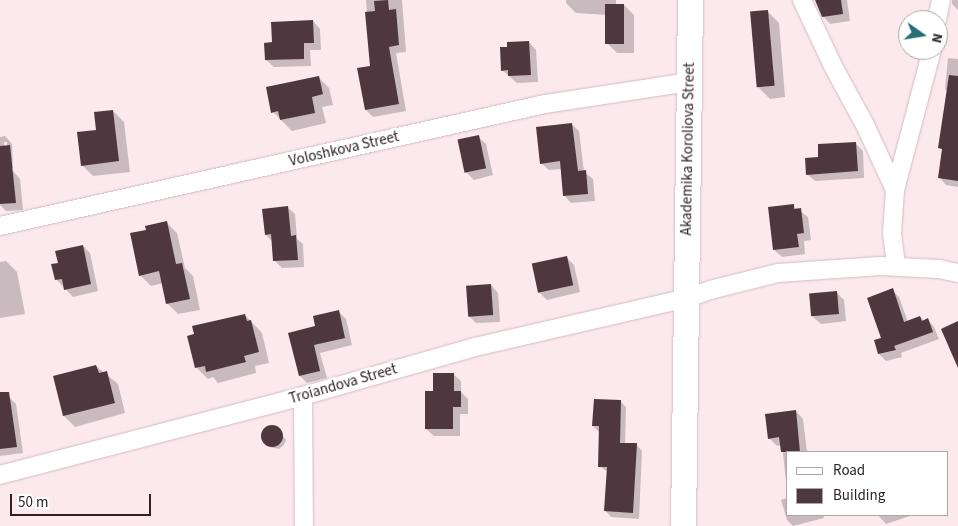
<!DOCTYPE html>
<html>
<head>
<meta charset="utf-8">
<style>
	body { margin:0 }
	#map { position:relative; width:958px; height:526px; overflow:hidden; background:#fbe9ee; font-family:"Source Sans 3",sans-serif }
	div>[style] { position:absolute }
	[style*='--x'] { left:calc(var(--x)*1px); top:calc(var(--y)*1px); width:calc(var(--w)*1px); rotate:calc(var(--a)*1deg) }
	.shadow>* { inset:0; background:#0003 }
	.building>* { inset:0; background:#4e373e; transform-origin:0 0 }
	.round { border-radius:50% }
	.roads { filter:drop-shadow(0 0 1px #d6b9c1) drop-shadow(0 0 1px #d6b9c1) }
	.minor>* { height:18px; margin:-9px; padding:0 9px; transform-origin:9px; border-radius:9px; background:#fff }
	.secondary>* { height:25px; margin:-12.5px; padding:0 12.5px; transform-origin:12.5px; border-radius:12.5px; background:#fff }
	span { translate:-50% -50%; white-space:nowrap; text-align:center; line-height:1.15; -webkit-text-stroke:5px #fff; paint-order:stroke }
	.street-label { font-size:15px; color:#2d2326 }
	.legend { position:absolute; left:786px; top:451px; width:162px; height:65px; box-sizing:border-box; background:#fff; border:1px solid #aba7a8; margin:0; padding:6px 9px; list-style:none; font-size:15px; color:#2d2326 }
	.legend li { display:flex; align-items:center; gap:10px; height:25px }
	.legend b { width:25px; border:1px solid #aba7a8 }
	.north { position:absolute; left:898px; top:10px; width:50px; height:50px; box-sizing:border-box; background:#fff; border:1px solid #aba7a8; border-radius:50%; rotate:103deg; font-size:14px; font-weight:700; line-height:20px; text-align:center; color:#2d2326 }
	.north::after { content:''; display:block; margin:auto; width:18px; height:22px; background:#256f74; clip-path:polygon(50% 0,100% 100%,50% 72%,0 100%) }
	.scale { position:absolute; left:10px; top:494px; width:141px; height:22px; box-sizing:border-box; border:2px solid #2d2326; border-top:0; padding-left:6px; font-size:15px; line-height:18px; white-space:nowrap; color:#2d2326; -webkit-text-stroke:4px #fff; paint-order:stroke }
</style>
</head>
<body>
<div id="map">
	<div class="shadow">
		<div style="clip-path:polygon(366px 0,402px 0,406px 52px,396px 53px,406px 111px,373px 117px,366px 110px,371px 67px)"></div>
		<div style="clip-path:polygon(566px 0,616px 0,616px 5px,624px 5px,634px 15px,634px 53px,617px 53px,607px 43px,607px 15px,576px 13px,566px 3px)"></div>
		<div style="clip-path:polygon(816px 0,847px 0,850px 21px,830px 24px,823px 16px)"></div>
		<div style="clip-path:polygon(952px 0,958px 0,958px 10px,952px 4px)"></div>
		<div style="clip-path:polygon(768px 12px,779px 23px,785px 97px,770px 99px,759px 88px)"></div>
		<div style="clip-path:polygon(313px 21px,320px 29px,321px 50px,310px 50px,311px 66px,274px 67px,266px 60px,273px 44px)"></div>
		<div style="clip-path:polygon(529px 42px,536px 50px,538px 82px,517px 83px,502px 70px,508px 48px)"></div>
		<div style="clip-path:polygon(948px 58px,958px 59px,958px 187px,946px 185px,939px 177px,943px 151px,940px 148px,948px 92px,945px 89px)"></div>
		<div style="clip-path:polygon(318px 77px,329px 88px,333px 105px,322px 107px,326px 123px,292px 131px,273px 112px)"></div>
		<div style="clip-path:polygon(113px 111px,124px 122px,130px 172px,93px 176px,82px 165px,97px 131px)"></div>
		<div style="clip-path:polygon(571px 124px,579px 131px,584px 172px,593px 179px,595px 201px,571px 203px,564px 195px,562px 169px,549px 170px,541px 163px)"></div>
		<div style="clip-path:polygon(evenodd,5px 136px,12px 144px,13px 168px,0 168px,0 137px,5px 136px,4px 142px,7px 142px,8px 167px,5px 167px,4px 142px)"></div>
		<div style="clip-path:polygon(478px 137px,486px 144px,493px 175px,474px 180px,466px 172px)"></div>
		<div style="clip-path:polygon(855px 143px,863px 151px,864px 178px,815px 181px,807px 174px,820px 158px)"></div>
		<div style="clip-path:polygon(13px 171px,20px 179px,23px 210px,6px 211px,0 205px,0 173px)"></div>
		<div style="clip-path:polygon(793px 206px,808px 217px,811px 240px,804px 241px,805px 254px,782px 257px,774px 250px)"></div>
		<div style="clip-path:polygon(287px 207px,295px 214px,297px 239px,303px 244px,304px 267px,282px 268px,275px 261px,273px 242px,266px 235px)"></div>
		<div style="clip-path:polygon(166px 222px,177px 233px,185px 268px,193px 276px,200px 310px,178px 314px,167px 303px,163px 283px,151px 286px,140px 275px)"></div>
		<div style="clip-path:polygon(83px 246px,90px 253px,98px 291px,73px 297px,56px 279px,60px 264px)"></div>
		<div style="clip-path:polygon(566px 257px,574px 265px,580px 292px,547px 300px,539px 292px)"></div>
		<div style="clip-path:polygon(6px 261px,17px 272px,25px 314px,0 318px,0 262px)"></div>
		<div style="clip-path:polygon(491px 285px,498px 293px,500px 322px,476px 323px,469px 316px,467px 287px)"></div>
		<div style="clip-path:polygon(892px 290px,899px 297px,908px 322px,920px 317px,924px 321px,928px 320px,934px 327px,939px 339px,901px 353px,902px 357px,886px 361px,879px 354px)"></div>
		<div style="clip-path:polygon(836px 292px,844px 300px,846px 321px,821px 324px,813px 317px)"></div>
		<div style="clip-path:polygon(338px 311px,346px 319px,352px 345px,320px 353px,327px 378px,307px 383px,300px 376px,317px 327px)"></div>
		<div style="clip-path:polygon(245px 315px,262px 333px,269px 363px,255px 366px,256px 373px,218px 383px,213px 377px,208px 379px,197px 368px)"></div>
		<div style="clip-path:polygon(96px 366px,118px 384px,125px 413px,75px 427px,64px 416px)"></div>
		<div style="clip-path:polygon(453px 374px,461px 381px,461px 392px,468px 399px,468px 414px,460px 414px,460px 436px,434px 436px,426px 429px)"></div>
		<div style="clip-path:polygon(9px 397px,16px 404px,23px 453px,0 456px,0 398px)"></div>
		<div style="clip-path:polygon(620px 401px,626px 407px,625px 444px,636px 444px,642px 451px,639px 519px,611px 517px,605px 510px,608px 472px,599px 466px,599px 432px,593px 426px)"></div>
		<div style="clip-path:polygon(796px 411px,803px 419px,807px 452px,787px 452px,787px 490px,782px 445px,777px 446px,769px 438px)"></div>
		<div style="clip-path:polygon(268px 426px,277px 428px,286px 440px,284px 445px,279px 449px,269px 447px,262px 437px,263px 430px)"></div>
		<div style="clip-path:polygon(787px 498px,787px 515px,823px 515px,824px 518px,793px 526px,787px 520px,781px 500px)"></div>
		<div style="clip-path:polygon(878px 515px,913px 515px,886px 524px)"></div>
	</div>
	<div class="building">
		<div style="clip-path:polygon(388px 0,389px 10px,396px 9px,399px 45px,389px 47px,399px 104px,365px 110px,357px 68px,370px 66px,365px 12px,375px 11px,374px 1px)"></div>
		<div style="clip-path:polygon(815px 0,841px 0,843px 14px,822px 17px)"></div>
		<div style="left:605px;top:4px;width:19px;height:40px"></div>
		<div style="left:768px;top:10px;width:76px;height:18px;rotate:85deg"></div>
		<div style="clip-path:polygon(313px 20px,314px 43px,304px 43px,304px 59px,265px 60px,264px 43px,272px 42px,271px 22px)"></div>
		<div style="clip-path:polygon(529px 41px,531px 75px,508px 76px,508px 70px,501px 71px,500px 47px,507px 47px,507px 42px)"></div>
		<div style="clip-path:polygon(949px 75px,958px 76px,958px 181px,938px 178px,942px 149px,938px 148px)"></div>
		<div style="clip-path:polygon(319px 76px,323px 94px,312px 97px,315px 113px,280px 120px,278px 111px,271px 113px,266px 87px)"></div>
		<div style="clip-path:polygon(113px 110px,119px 161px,81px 166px,77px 132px,96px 130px,94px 112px)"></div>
		<div style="clip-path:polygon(572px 123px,578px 171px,586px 170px,588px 194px,563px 196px,560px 161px,540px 164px,536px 127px)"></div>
		<div style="left:479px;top:135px;width:34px;height:22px;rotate:78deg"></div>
		<div style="clip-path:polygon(856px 142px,858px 171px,806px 175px,805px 158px,818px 157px,818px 144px)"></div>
		<div style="clip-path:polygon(10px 145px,16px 203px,0 204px,0 146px)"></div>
		<div style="clip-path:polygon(794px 204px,794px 209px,801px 208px,804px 233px,797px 234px,799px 247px,773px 250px,768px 207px)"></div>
		<div style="clip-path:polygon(288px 206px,291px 236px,296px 235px,298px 260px,273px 261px,271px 234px,265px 235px,262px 209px)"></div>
		<div style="clip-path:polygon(167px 221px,176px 264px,182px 263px,190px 299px,166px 304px,159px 271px,139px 276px,130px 233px,146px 230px,145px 226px)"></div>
		<div style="clip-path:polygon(83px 245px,91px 284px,64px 290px,62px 279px,55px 280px,51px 264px,58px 263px,55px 251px)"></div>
		<div style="left:567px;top:256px;width:30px;height:36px;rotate:78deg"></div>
		<div style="left:491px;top:284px;width:31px;height:25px;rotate:86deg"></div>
		<div style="clip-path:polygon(893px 288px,904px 322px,920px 316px,922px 321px,928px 318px,933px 332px,894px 346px,896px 350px,878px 354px,874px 340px,881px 338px,867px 298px)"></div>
		<div style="left:837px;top:291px;width:23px;height:28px;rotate:85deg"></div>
		<div style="clip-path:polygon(339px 310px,345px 338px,314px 345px,320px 371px,299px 376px,288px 333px,315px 326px,313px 316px)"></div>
		<div style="clip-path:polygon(245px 314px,247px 321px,251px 320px,259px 352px,244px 356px,246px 362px,206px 372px,205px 366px,195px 368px,187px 336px,194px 334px,192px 326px)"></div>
		<div style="clip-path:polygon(958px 321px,958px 368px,941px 329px)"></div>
		<div style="clip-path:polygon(96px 365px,99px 373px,107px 371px,115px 403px,63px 416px,53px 376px)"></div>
		<div style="clip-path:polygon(433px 373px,454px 373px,454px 391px,461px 391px,461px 407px,453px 407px,453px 429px,425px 429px,425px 391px,433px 391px)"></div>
		<div style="clip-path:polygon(0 392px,9px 392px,17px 447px,0 449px)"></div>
		<div style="clip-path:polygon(594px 399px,621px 400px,620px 443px,637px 443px,633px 513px,604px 511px,607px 467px,598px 467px,599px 426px,592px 426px)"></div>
		<div style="clip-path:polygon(796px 410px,800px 452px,781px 452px,779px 437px,768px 439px,765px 414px)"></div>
		<div class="round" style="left:261px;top:425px;width:22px;height:22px"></div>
	</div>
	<div class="roads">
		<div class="minor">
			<div style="--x:802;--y:0;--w:73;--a:64.8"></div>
			<div style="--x:833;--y:66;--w:67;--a:61.5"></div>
			<div style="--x:865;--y:125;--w:72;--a:65.2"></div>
			<div style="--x:895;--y:190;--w:43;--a:94"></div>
			<div style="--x:892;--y:233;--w:33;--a:83"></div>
			<div style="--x:937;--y:20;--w:20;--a:-79"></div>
			<div style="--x:895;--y:190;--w:145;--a:-75.2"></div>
			<div style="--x:0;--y:226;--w:558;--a:-12.62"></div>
			<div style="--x:545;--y:104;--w:146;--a:-8.7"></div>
			<div style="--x:303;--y:396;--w:130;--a:89.6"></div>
			<div style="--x:0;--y:475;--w:313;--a:-14.6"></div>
			<div style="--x:303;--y:396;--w:179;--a:-15.9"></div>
			<div style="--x:475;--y:347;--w:218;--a:-13"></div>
			<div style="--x:687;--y:298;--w:24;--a:-19"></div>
			<div style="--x:710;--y:290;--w:70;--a:-14"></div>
			<div style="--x:778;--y:273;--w:102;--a:-3.9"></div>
			<div style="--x:880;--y:266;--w:59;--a:2.9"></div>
			<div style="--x:939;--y:269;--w:19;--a:12"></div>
		</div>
		<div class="secondary">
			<div style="--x:683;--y:526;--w:526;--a:-89.24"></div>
		</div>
	</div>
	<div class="street-label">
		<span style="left:344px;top:149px;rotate:-13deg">Voloshkova Street</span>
		<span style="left:688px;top:149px;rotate:-89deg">Akademika Koroliova Street</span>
		<span style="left:343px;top:384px;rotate:-16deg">Troiandova Street</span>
	</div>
	<ul class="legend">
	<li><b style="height:6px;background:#fff"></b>Road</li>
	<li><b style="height:14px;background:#4e373e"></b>Building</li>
	</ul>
	<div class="north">N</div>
	<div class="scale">50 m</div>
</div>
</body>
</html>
